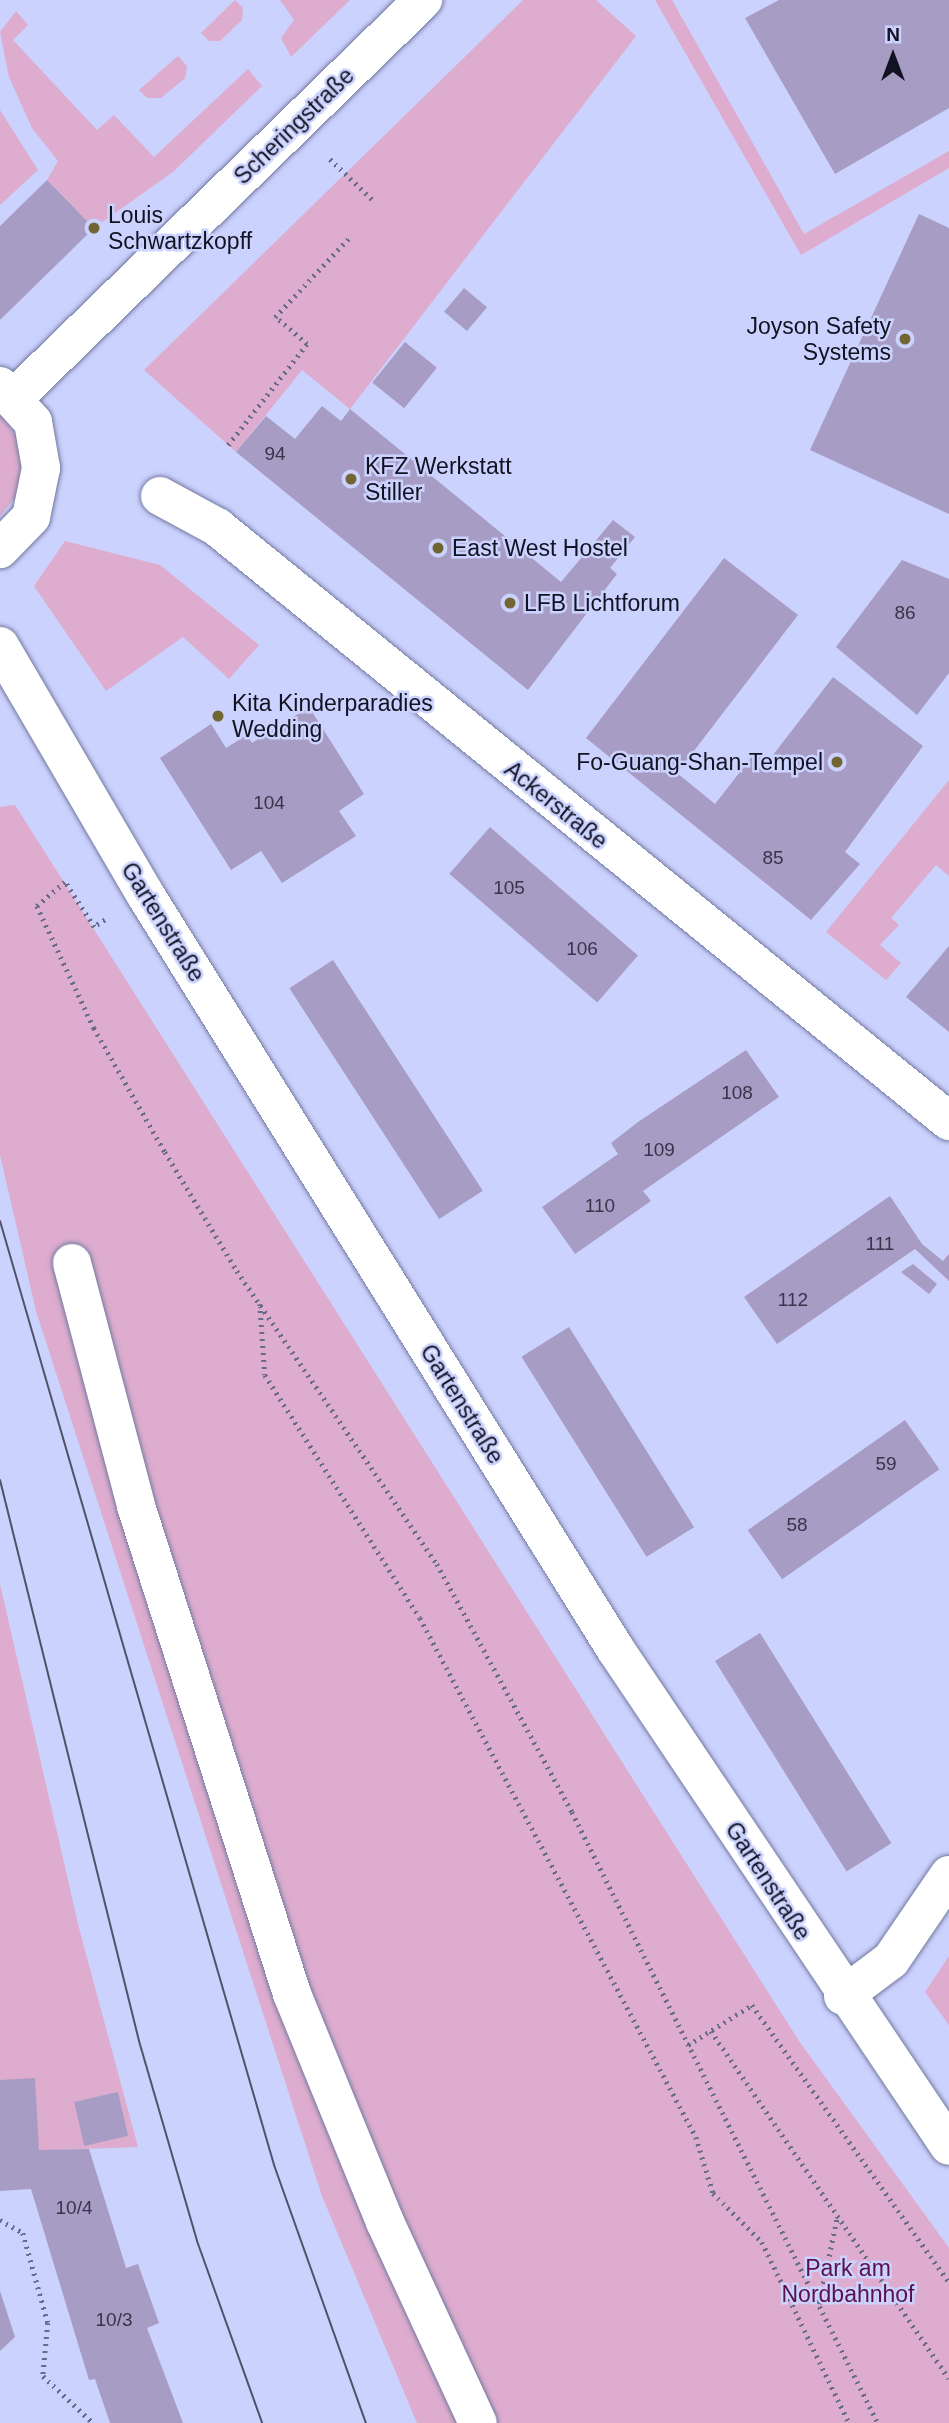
<!DOCTYPE html>
<html>
<head>
<meta charset="utf-8">
<style>
	body { margin:0 }
	#map { position:relative; width:949px; height:2423px; overflow:hidden; background:#cbd2fd; font-family:Helvetica,sans-serif }
	div>[style] { position:absolute }
	[style*='--x'] { left:calc(var(--x)*1px); top:calc(var(--y)*1px); width:calc(var(--w)*1px); rotate:calc(var(--a)*1deg) }
	.green>* { inset:0; background:#ddacce }
	.building>* { inset:0; background:#a79cc4; transform-origin:0 0 }
	.path>* { height:4.5px; margin-top:-2.25px; transform-origin:0; background:repeating-linear-gradient(90deg,#686c88 0 2px,transparent 0 7px) }
	.roads { filter:drop-shadow(0 0 2px #7379a0) drop-shadow(0 0 2px #7379a0) }
	.minor>* { height:38px; margin:-19px; padding:0 19px; transform-origin:19px; border-radius:19px; background:#fff }
	.tram>* { height:2px; margin:-1px; padding:0 1px; transform-origin:1px; border-radius:1px; background:#4f526a }
	.dots>* { width:19px; height:19px; translate:-50% -50%; box-sizing:border-box; border:4px solid #cbd2fd; border-radius:50% }
	span { translate:-50% -50%; white-space:nowrap; text-align:center; line-height:1.15; -webkit-text-stroke:5px #cbd2fd; paint-order:stroke }
	.number-label { font-size:19px; color:#37354a }
	.number-label span { -webkit-text-stroke-width:0 }
	.street-label { font-size:23px; color:#121322 }
	.poi-label { font-size:23px; color:#121322 }
	.left { translate:0 -50%; text-align:left }
	.right { translate:-100% -50%; text-align:right }
	.park-label { font-size:23px; color:#5a114b }
	.north { position:absolute; left:858px; top:21px; width:70px; height:70px; -webkit-text-stroke:5px #cbd2fd; paint-order:stroke; rotate:0deg; font-size:19px; font-weight:700; line-height:28px; text-align:center; color:#121322 }
	.north::after { content:''; display:block; margin:auto; width:24px; height:32px; background:#121322; clip-path:polygon(50% 0,100% 100%,50% 72%,0 100%) }
</style>
</head>
<body>
<div id="map">
	<div class="green">
		<div style="clip-path:polygon(235px 0,243px 8px,242px 20px,220px 41px,209px 41px,201px 33px)"></div>
		<div style="clip-path:polygon(280px 0,350px 0,291px 57px,281px 38px,294px 20px)"></div>
		<div style="clip-path:polygon(523px 0,596px 0,636px 36px,350px 409px,302px 370px,236px 452px,144px 370px)"></div>
		<div style="clip-path:polygon(655px 0,672px 0,804px 234px,949px 151px,949px 168px,801px 255px)"></div>
		<div style="clip-path:polygon(16px 11px,28px 25px,13px 40px,97px 130px,114px 115px,154px 157px,248px 69px,262px 86px,173px 172px,94px 228px,47px 180px,58px 161px,32px 128px,9px 77px,0 32px)"></div>
		<div style="clip-path:polygon(178px 56px,187px 66px,185px 78px,161px 98px,147px 98px,139px 90px)"></div>
		<div style="clip-path:polygon(0 110px,38px 170px,0 205px)"></div>
		<div style="clip-path:polygon(0 414px,16px 436px,23px 463px,18px 494px,0 516px)"></div>
		<div style="clip-path:polygon(65px 541px,160px 565px,259px 645px,229px 679px,183px 637px,106px 691px,34px 586px)"></div>
		<div style="clip-path:polygon(949px 780px,949px 876px,936px 865px,891px 918px,899px 925px,880px 945px,901px 963px,886px 980px,826px 932px)"></div>
		<div style="clip-path:polygon(15px 805px,799px 2041px,949px 2248px,949px 2423px,417px 2423px,322px 2196px,36px 1311px,0 1155px,0 807px)"></div>
		<div style="clip-path:polygon(0 1584px,79px 1928px,138px 2147px,0 2152px)"></div>
		<div style="clip-path:polygon(949px 1956px,949px 2025px,925px 1992px)"></div>
	</div>
	<div class="building">
		<div style="clip-path:polygon(779px 0,949px 0,949px 108px,835px 174px,745px 18px)"></div>
		<div style="clip-path:polygon(47px 180px,94px 228px,0 320px,0 226px)"></div>
		<div style="clip-path:polygon(919px 214px,949px 228px,949px 514px,810px 450px)"></div>
		<div style="left:464px;top:288px;width:30px;height:31px;rotate:40deg"></div>
		<div style="left:405px;top:342px;width:41px;height:52px;rotate:39deg"></div>
		<div style="clip-path:polygon(322px 406px,341px 421px,350px 409px,561px 582px,613px 520px,635px 537px,610px 568px,617px 574px,528px 690px,236px 452px,266px 416px,295px 439px)"></div>
		<div style="clip-path:polygon(724px 558px,798px 615px,677px 773px,715px 804px,757px 750px,770px 759px,833px 677px,923px 746px,845px 852px,860px 864px,811px 920px,586px 738px)"></div>
		<div style="clip-path:polygon(902px 560px,949px 579px,949px 673px,917px 715px,836px 647px)"></div>
		<div style="clip-path:polygon(309px 707px,364px 794px,339px 811px,356px 836px,282px 883px,261px 851px,231px 870px,160px 758px,211px 724px,226px 748px,247px 735px,252px 743px)"></div>
		<div style="left:490px;top:827px;width:196px;height:62px;rotate:41deg"></div>
		<div style="clip-path:polygon(949px 946px,949px 1032px,906px 997px)"></div>
		<div style="left:333px;top:960px;width:275px;height:52px;rotate:57deg"></div>
		<div style="clip-path:polygon(746px 1050px,779px 1097px,643px 1191px,651px 1201px,575px 1254px,542px 1207px,618px 1154px,611px 1143px,638px 1122px)"></div>
		<div style="clip-path:polygon(890px 1196px,922px 1244px,943px 1261px,949px 1254px,949px 1281px,915px 1249px,777px 1344px,744px 1297px)"></div>
		<div style="clip-path:polygon(913px 1264px,937px 1284px,929px 1294px,901px 1272px)"></div>
		<div style="left:569px;top:1327px;width:236px;height:56px;rotate:58deg"></div>
		<div style="left:905px;top:1420px;width:60px;height:192px;rotate:55deg"></div>
		<div style="left:760px;top:1633px;width:248px;height:53px;rotate:58deg"></div>
		<div style="clip-path:polygon(35px 2078px,39px 2150px,89px 2149px,126px 2268px,138px 2264px,159px 2323px,147px 2328px,183px 2423px,110px 2423px,95px 2379px,89px 2380px,31px 2189px,0 2191px,0 2080px)"></div>
		<div style="left:118px;top:2092px;width:45px;height:45px;rotate:77deg"></div>
		<div style="clip-path:polygon(0 2291px,15px 2337px,0 2351px)"></div>
	</div>
	<div class="path">
		<div style="--x:330;--y:159;--w:61;--a:43.7"></div>
		<div style="--x:228;--y:445;--w:128;--a:-52"></div>
		<div style="--x:307;--y:344;--w:42;--a:-139.8"></div>
		<div style="--x:275;--y:317;--w:108;--a:-46.9"></div>
		<div style="--x:105;--y:920;--w:13;--a:148"></div>
		<div style="--x:94;--y:927;--w:54;--a:-122.8"></div>
		<div style="--x:65;--y:882;--w:37;--a:139"></div>
		<div style="--x:37;--y:906;--w:135;--a:65"></div>
		<div style="--x:94;--y:1028;--w:143;--a:60.2"></div>
		<div style="--x:165;--y:1152;--w:139;--a:58.8"></div>
		<div style="--x:237;--y:1271;--w:355;--a:55.7"></div>
		<div style="--x:437;--y:1564;--w:282;--a:61.4"></div>
		<div style="--x:572;--y:1812;--w:683;--a:63.4"></div>
		<div style="--x:260;--y:1304;--w:71;--a:86"></div>
		<div style="--x:265;--y:1375;--w:288;--a:57.5"></div>
		<div style="--x:420;--y:1618;--w:588;--a:62"></div>
		<div style="--x:696;--y:2137;--w:59;--a:73.1"></div>
		<div style="--x:713;--y:2193;--w:69;--a:45"></div>
		<div style="--x:762;--y:2242;--w:201;--a:64.3"></div>
		<div style="--x:711;--y:2031;--w:421;--a:55.6"></div>
		<div style="--x:688;--y:2045;--w:75;--a:-32"></div>
		<div style="--x:752;--y:2005;--w:340;--a:54.6"></div>
		<div style="--x:0;--y:2220;--w:26;--a:29"></div>
		<div style="--x:23;--y:2233;--w:93;--a:74.5"></div>
		<div style="--x:48;--y:2323;--w:53;--a:95.4"></div>
		<div style="--x:43;--y:2376;--w:69;--a:43.2"></div>
		<div style="--x:819;--y:2304;--w:89;--a:-78.3"></div>
	</div>
	<div class="roads">
		<div class="minor">
			<div style="--x:0;--y:386;--w:49;--a:47.5"></div>
			<div style="--x:33;--y:422;--w:47;--a:80.1"></div>
			<div style="--x:41;--y:468;--w:50;--a:101.5"></div>
			<div style="--x:31;--y:517;--w:45;--a:134.1"></div>
			<div style="--x:14;--y:398;--w:571;--a:-44.22"></div>
			<div style="--x:160;--y:496;--w:65;--a:28.5"></div>
			<div style="--x:217;--y:527;--w:943;--a:39.06"></div>
			<div style="--x:0;--y:646;--w:287;--a:59.7"></div>
			<div style="--x:145;--y:894;--w:891;--a:58.08"></div>
			<div style="--x:616;--y:1650;--w:597;--a:56.12"></div>
			<div style="--x:72;--y:1263;--w:251;--a:75.2"></div>
			<div style="--x:136;--y:1506;--w:512;--a:72.27"></div>
			<div style="--x:292;--y:1994;--w:246;--a:67.8"></div>
			<div style="--x:385;--y:2222;--w:221;--a:65.2"></div>
			<div style="--x:843;--y:1996;--w:60;--a:-36.9"></div>
			<div style="--x:891;--y:1960;--w:103;--a:-55.7"></div>
		</div>
	</div>
	<div class="tram">
		<div style="--x:0;--y:1221;--w:983;--a:73.81"></div>
		<div style="--x:274;--y:2165;--w:274;--a:70.4"></div>
		<div style="--x:0;--y:1480;--w:578;--a:76.08"></div>
		<div style="--x:139;--y:2041;--w:208;--a:73.8"></div>
		<div style="--x:197;--y:2241;--w:193;--a:70.3"></div>
	</div>
	<div class="dots">
		<div style="left:94px;top:228px;background:#716633"></div>
		<div style="left:905px;top:339px;background:#716633"></div>
		<div style="left:351px;top:479px;background:#716633"></div>
		<div style="left:438px;top:548px;background:#716633"></div>
		<div style="left:510px;top:603px;background:#716633"></div>
		<div style="left:218px;top:716px;background:#716633"></div>
		<div style="left:837px;top:762px;background:#716633"></div>
	</div>
	<div class="number-label">
		<span style="left:275px;top:454px">94</span>
		<span style="left:905px;top:613px">86</span>
		<span style="left:269px;top:803px">104</span>
		<span style="left:773px;top:858px">85</span>
		<span style="left:509px;top:888px">105</span>
		<span style="left:582px;top:949px">106</span>
		<span style="left:737px;top:1093px">108</span>
		<span style="left:659px;top:1150px">109</span>
		<span style="left:600px;top:1206px">110</span>
		<span style="left:880px;top:1244px">111</span>
		<span style="left:793px;top:1300px">112</span>
		<span style="left:886px;top:1464px">59</span>
		<span style="left:797px;top:1525px">58</span>
		<span style="left:74px;top:2208px">10/4</span>
		<span style="left:114px;top:2320px">10/3</span>
	</div>
	<div class="street-label">
		<span style="left:294px;top:126px;rotate:-44deg">Scheringstraße</span>
		<span style="left:556px;top:805px;rotate:39deg">Ackerstraße</span>
		<span style="left:163px;top:922px;rotate:58deg">Gartenstraße</span>
		<span style="left:462px;top:1404px;rotate:58deg">Gartenstraße</span>
		<span style="left:768px;top:1881px;rotate:57deg">Gartenstraße</span>
	</div>
	<div class="poi-label">
		<span class="left" style="left:108px;top:228px">Louis<br>Schwartzkopff</span>
		<span class="right" style="left:891px;top:339px">Joyson Safety<br>Systems</span>
		<span class="left" style="left:365px;top:479px">KFZ Werkstatt<br>Stiller</span>
		<span class="left" style="left:452px;top:548px">East West Hostel</span>
		<span class="left" style="left:524px;top:603px">LFB Lichtforum</span>
		<span class="left" style="left:232px;top:716px">Kita Kinderparadies<br>Wedding</span>
		<span class="right" style="left:823px;top:762px">Fo-Guang-Shan-Tempel</span>
	</div>
	<div class="park-label">
		<span style="left:848px;top:2281px">Park am<br>Nordbahnhof</span>
	</div>
	<div class="north">N</div>
</div>
</body>
</html>
